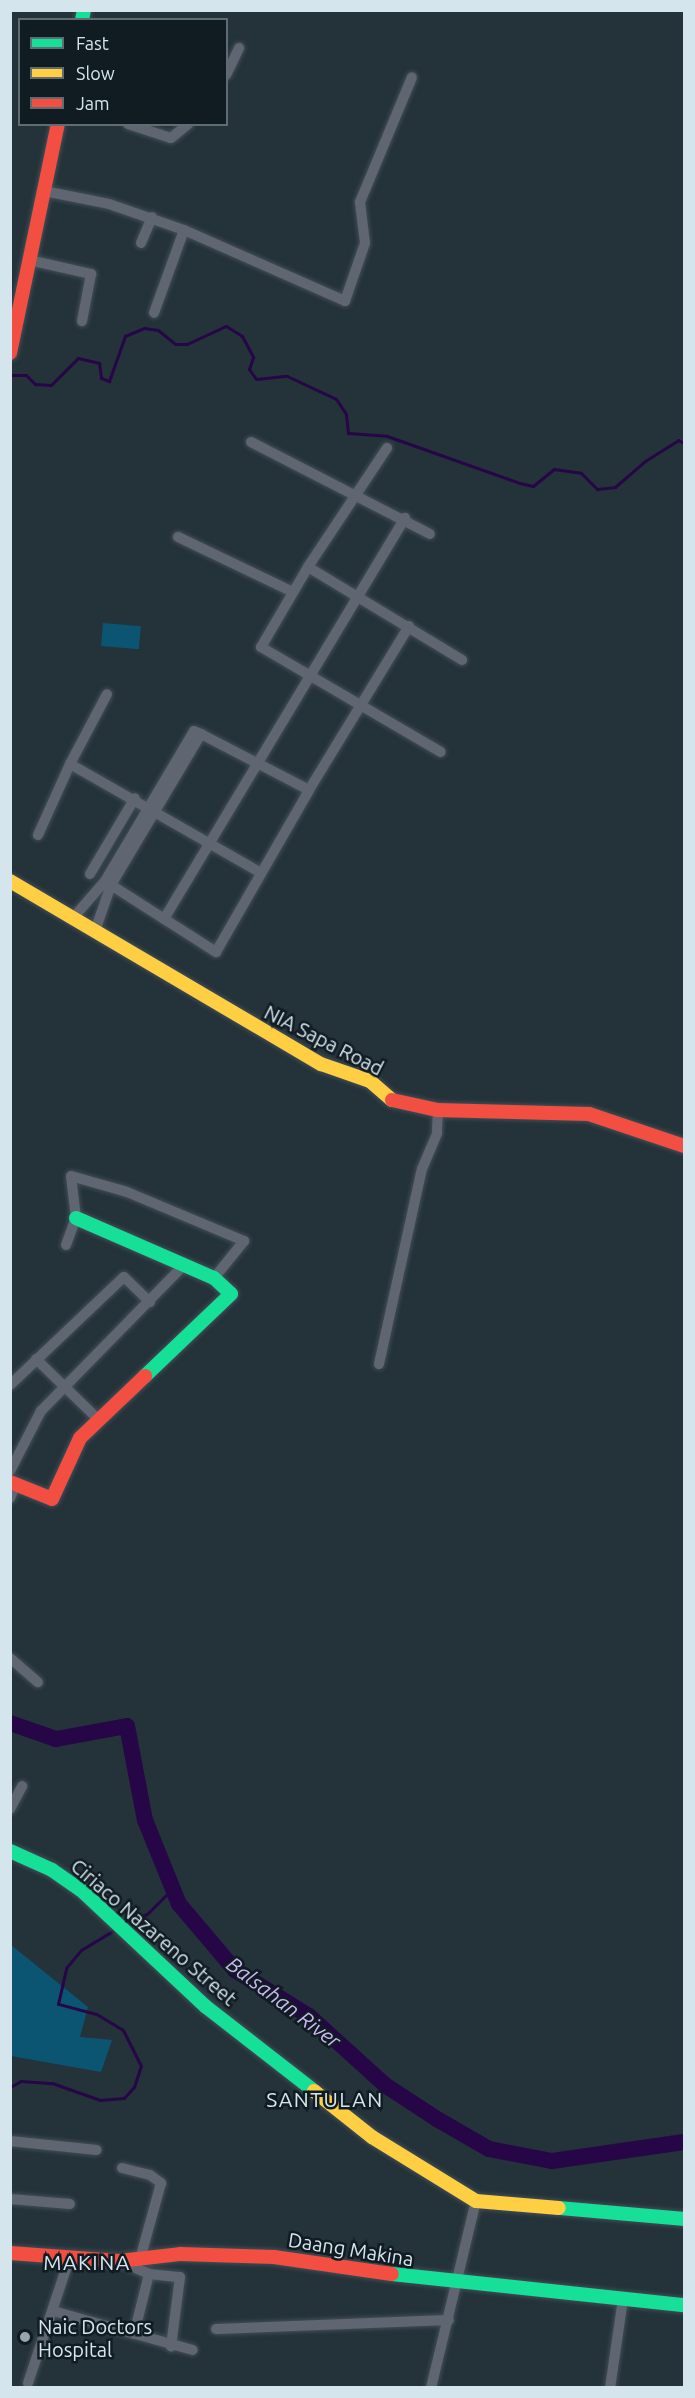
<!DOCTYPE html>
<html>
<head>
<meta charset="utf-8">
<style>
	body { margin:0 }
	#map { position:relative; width:695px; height:2398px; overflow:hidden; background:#24323a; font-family:Ubuntu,sans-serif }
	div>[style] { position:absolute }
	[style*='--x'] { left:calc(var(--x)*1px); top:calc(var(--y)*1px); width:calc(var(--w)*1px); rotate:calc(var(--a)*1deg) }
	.green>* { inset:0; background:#0b5573; transform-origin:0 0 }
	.stream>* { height:3px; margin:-1.5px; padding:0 1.5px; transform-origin:1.5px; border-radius:1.5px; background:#270648 }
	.river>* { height:16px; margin:-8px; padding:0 8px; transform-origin:8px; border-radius:8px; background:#270648 }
	.roads { filter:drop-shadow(0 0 2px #424e55) drop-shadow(0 0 2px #424e55) }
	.street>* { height:10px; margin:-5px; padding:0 5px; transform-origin:5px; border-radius:5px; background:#5f6671 }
	.fast>* { height:14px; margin:-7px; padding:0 7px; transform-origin:7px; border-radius:7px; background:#16e098 }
	.slow>* { height:14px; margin:-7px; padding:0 7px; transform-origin:7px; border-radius:7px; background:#ffcf43 }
	.jam>* { height:14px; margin:-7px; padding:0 7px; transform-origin:7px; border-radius:7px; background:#f24e42 }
	.dots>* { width:16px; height:16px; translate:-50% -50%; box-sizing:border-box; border:3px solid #101b22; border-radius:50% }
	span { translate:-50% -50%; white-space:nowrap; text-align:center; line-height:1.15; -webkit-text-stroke:5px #101b22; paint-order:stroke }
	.street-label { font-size:20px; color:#d5e5ed }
	.poi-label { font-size:20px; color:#d5e5ed }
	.left { translate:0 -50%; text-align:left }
	.water-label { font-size:21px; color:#cbb6f3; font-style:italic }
	.neighbourhood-label { font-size:21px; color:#d5e5ed; letter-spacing:1.5px }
	.frame { position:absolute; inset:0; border:12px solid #d5e5ed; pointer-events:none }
	.legend { position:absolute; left:18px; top:18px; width:210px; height:108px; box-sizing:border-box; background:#101b22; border:2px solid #5f6c73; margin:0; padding:8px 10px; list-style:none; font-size:18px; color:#d5e5ed }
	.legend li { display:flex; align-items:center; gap:12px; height:30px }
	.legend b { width:30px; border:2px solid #5f6c73 }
</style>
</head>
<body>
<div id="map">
	<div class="green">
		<div style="left:103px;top:623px;width:38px;height:23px;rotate:5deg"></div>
		<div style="clip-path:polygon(11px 1945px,88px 2007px,80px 2037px,112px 2040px,101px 2072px,11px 2056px)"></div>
	</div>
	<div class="stream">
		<div style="--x:10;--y:375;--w:16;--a:0"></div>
		<div style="--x:26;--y:375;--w:13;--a:45"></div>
		<div style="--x:35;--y:384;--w:16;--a:4"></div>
		<div style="--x:51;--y:385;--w:38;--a:-45"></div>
		<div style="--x:78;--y:358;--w:22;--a:13"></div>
		<div style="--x:99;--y:363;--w:15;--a:82"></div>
		<div style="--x:101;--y:378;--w:9;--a:21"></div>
		<div style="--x:109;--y:381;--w:48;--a:-70.4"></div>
		<div style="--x:125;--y:336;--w:21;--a:-23"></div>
		<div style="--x:144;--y:328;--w:14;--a:8"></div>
		<div style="--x:158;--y:330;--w:22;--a:39"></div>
		<div style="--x:175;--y:344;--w:12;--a:0"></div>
		<div style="--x:187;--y:344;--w:43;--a:-24.8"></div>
		<div style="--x:226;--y:326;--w:19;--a:32"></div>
		<div style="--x:242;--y:336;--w:24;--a:62"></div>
		<div style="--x:253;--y:357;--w:13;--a:108"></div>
		<div style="--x:249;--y:369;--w:12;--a:55"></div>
		<div style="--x:256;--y:379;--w:31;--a:-6"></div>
		<div style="--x:287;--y:376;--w:54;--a:25.1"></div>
		<div style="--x:336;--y:399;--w:18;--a:56"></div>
		<div style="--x:346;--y:414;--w:19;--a:84"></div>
		<div style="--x:348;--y:433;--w:39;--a:4"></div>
		<div style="--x:387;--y:436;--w:141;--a:19.5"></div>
		<div style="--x:520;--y:483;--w:13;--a:13"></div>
		<div style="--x:533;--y:486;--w:27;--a:-39"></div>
		<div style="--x:554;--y:469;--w:27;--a:8"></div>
		<div style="--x:581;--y:473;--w:23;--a:45"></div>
		<div style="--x:597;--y:489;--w:18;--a:-6"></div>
		<div style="--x:615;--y:487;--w:40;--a:-41"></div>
		<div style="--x:645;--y:461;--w:39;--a:-32"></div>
		<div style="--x:678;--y:440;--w:7;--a:27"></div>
		<div style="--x:124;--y:1925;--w:25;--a:-26"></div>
		<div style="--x:147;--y:1914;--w:35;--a:-45"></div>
		<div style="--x:10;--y:2087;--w:13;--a:-29"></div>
		<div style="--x:21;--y:2081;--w:31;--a:4"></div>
		<div style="--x:52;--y:2083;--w:51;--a:19.5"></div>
		<div style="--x:100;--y:2100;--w:24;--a:-5"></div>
		<div style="--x:124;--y:2098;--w:15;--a:-48"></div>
		<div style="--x:134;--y:2087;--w:22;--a:-72"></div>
		<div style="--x:141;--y:2066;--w:40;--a:-116.6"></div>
		<div style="--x:123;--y:2030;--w:31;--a:-149"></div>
		<div style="--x:96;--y:2014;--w:39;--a:-165"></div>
		<div style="--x:58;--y:2004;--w:37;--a:-77"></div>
		<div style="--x:66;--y:1968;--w:23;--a:-50"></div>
		<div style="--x:81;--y:1950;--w:41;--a:-31"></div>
	</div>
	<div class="river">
		<div style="--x:10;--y:1723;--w:49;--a:19.2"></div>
		<div style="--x:56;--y:1739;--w:72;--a:-10.4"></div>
		<div style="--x:127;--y:1726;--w:96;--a:79.2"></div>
		<div style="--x:145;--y:1820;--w:91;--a:68"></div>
		<div style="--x:179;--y:1904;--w:87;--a:49.7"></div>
		<div style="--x:235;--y:1970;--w:87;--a:31.9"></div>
		<div style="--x:309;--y:2016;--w:103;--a:42.2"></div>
		<div style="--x:385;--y:2085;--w:62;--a:33.2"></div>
		<div style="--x:437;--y:2119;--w:60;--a:30"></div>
		<div style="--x:489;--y:2149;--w:64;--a:10.8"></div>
		<div style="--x:552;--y:2161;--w:133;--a:-8.2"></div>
	</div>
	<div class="roads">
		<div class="street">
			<div style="--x:226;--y:75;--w:30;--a:-64"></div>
			<div style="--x:128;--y:124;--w:45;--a:18"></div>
			<div style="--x:171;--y:138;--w:22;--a:-39"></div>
			<div style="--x:44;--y:191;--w:66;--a:11.3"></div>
			<div style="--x:109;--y:204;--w:79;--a:19.1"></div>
			<div style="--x:184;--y:230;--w:88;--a:109.9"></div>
			<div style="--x:184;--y:230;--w:176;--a:23.8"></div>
			<div style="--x:345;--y:301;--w:61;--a:-71"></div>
			<div style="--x:365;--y:243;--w:41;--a:-97"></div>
			<div style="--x:360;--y:202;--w:135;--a:-67.4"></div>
			<div style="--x:141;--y:243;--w:28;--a:-67"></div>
			<div style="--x:29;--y:260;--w:64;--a:12.7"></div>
			<div style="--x:91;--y:274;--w:48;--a:100.8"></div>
			<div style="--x:251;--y:442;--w:201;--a:27.2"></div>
			<div style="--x:387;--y:448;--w:143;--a:123.6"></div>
			<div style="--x:308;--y:567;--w:93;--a:120.4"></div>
			<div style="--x:261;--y:647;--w:208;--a:30.3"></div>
			<div style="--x:178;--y:537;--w:127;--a:25.6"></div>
			<div style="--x:308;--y:567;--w:180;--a:31.1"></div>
			<div style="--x:70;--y:764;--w:79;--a:-62.1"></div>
			<div style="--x:309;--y:790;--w:192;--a:-58.6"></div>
			<div style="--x:38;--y:835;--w:78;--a:-65.7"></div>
			<div style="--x:70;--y:764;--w:220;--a:29.7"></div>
			<div style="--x:90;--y:874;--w:88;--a:-59.4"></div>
			<div style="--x:73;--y:918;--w:49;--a:-49.1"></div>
			<div style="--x:105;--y:881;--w:174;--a:-59.3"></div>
			<div style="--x:194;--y:731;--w:8;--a:23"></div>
			<div style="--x:201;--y:734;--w:176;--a:120.8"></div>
			<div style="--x:111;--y:885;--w:7;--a:-146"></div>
			<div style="--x:164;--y:919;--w:468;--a:-59"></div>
			<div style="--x:95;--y:931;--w:49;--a:-70.8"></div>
			<div style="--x:111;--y:885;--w:125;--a:32.5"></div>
			<div style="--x:216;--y:952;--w:187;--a:-60.1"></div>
			<div style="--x:309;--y:790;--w:122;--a:-152.6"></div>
			<div style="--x:66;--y:1245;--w:29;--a:-70"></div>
			<div style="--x:76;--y:1218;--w:42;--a:-96.8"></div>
			<div style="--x:71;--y:1176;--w:58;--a:15.9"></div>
			<div style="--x:127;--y:1192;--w:127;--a:22.7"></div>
			<div style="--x:244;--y:1241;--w:48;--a:129"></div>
			<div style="--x:36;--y:1359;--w:88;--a:44.1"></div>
			<div style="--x:379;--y:1364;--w:200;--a:-77.6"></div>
			<div style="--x:422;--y:1169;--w:39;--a:-67"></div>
			<div style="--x:437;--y:1133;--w:23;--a:-88"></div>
			<div style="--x:10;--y:1385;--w:157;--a:-43.5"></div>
			<div style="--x:124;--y:1277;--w:36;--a:44"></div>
			<div style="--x:10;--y:1471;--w:68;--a:-62.7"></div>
			<div style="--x:41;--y:1411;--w:204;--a:-45.6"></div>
			<div style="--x:10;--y:1498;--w:15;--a:-67"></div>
			<div style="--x:10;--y:1658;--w:37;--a:41"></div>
			<div style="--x:10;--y:1809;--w:26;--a:-62"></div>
			<div style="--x:10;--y:2141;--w:87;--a:5.9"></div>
			<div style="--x:122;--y:2168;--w:29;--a:14"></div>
			<div style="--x:150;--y:2175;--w:14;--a:36"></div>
			<div style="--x:161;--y:2183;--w:79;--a:105.4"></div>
			<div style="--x:10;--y:2199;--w:60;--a:4.8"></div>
			<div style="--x:121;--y:2262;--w:30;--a:23"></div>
			<div style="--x:149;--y:2274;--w:31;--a:6"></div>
			<div style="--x:180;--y:2277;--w:70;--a:97.4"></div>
			<div style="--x:53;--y:2311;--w:145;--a:15.6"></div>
			<div style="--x:216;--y:2329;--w:233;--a:-2.2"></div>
			<div style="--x:134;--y:2334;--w:62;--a:-76"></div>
			<div style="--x:28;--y:2383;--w:133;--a:-71.6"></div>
			<div style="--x:431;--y:2388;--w:192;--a:-76.5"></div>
			<div style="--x:610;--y:2388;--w:90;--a:-81.7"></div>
		</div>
		<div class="fast">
			<div style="--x:82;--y:20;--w:10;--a:-79"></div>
			<div style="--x:76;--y:1218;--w:150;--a:23.5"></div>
			<div style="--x:214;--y:1278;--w:23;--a:43"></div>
			<div style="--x:231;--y:1294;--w:119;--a:136.4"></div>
			<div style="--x:10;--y:1851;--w:46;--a:24.3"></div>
			<div style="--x:52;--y:1870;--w:35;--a:35"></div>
			<div style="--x:81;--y:1890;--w:170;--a:43.1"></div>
			<div style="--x:205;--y:2006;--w:138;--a:37.9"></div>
			<div style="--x:559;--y:2208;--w:125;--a:5"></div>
			<div style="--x:392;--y:2274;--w:294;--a:6.1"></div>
		</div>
		<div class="slow">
			<div style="--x:10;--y:881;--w:361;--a:30.5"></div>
			<div style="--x:321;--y:1064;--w:52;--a:19.1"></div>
			<div style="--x:370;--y:1081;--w:29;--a:41"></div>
			<div style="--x:314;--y:2091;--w:74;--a:38.4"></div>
			<div style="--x:372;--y:2137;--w:122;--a:31.6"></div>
			<div style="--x:476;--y:2201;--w:83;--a:4.8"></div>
		</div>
		<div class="jam">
			<div style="--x:10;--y:353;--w:234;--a:-78.2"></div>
			<div style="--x:392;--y:1100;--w:46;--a:12.5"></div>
			<div style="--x:437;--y:1110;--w:152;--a:1.5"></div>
			<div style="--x:589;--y:1114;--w:100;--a:18.6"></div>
			<div style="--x:10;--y:1482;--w:45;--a:22"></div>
			<div style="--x:52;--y:1499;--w:67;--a:-65.3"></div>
			<div style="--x:80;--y:1438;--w:90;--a:-43.6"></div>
			<div style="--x:10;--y:2253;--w:109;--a:4.2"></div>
			<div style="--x:119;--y:2261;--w:61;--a:-6.5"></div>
			<div style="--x:180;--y:2254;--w:94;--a:1.8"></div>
			<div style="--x:274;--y:2257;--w:119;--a:8.2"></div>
		</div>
	</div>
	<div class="dots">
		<div style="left:25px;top:2337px;background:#97a6ae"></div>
	</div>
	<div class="street-label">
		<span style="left:324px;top:1040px;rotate:27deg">NIA Sapa Road</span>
		<span style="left:154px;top:1932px;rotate:41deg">Ciriaco Nazareno Street</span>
		<span style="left:351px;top:2249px;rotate:9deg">Daang Makina</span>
	</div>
	<div class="poi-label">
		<span class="left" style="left:38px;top:2338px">Naic Doctors<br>Hospital</span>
	</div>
	<div class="water-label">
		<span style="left:284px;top:2002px;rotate:37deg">Balsahan River</span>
	</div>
	<div class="neighbourhood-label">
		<span style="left:325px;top:2099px">SANTULAN</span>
		<span style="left:87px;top:2262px">MAKINA</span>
	</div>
	<div class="frame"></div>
	<ul class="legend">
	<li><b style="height:8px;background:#16e098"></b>Fast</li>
	<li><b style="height:8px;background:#ffcf43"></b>Slow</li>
	<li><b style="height:8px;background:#f24e42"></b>Jam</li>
	</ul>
</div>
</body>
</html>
